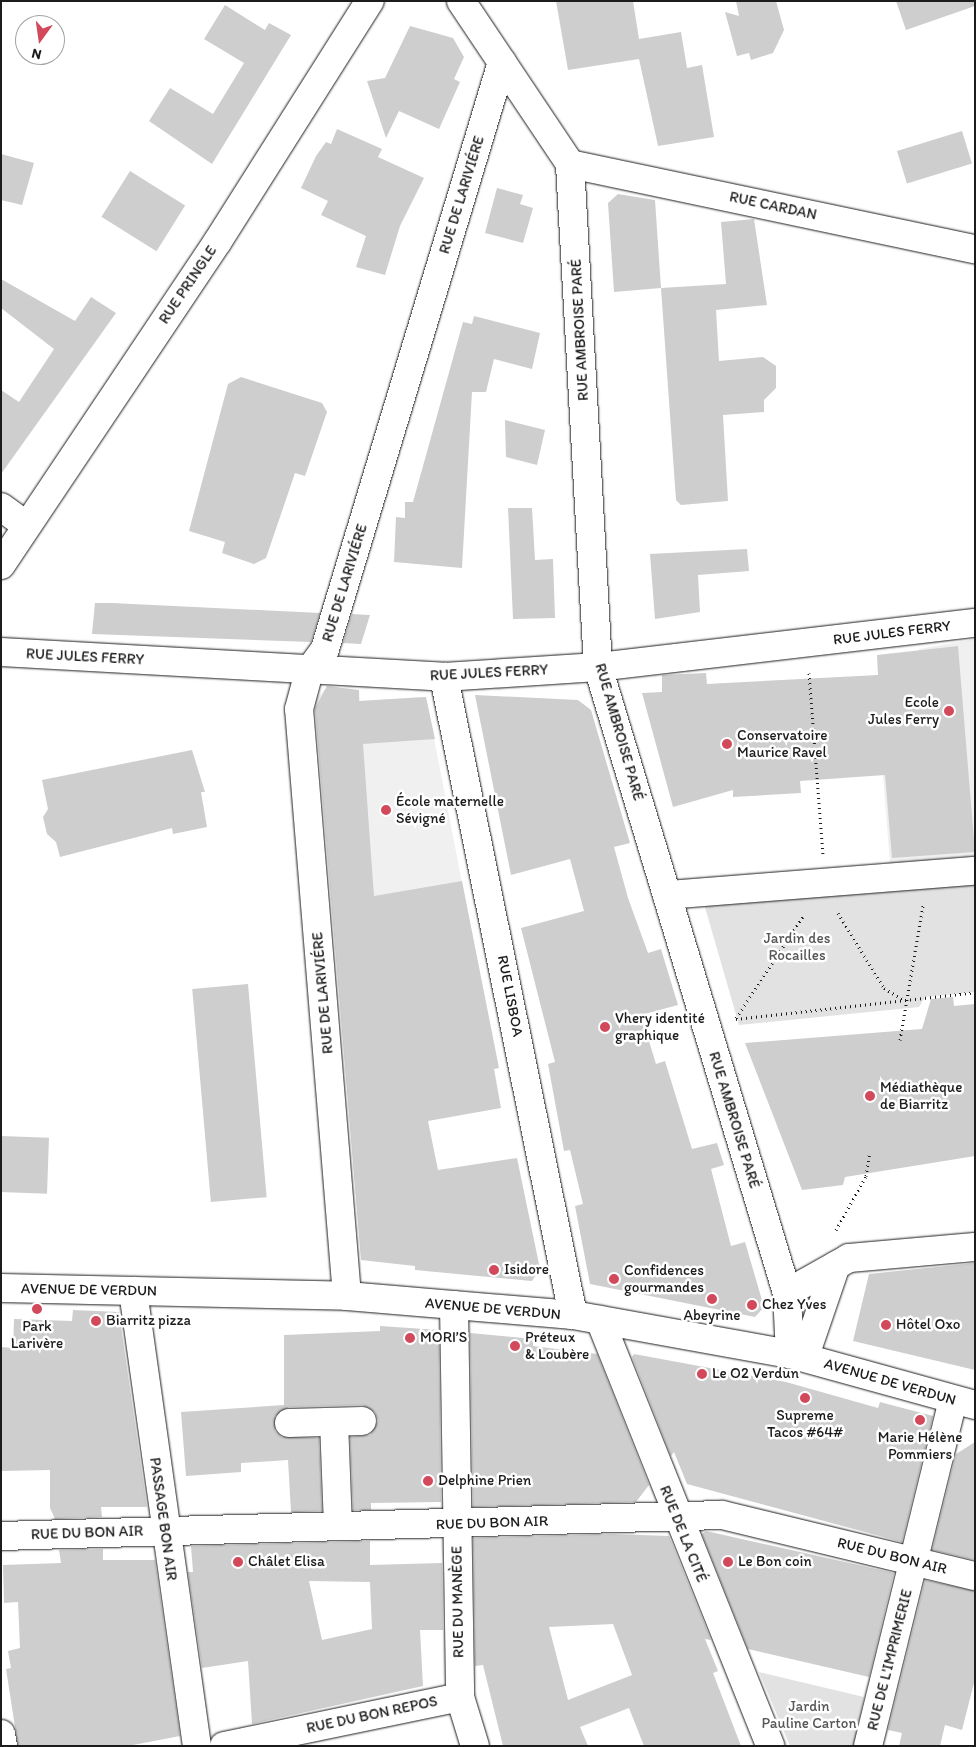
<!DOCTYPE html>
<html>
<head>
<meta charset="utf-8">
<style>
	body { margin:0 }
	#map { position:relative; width:976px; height:1747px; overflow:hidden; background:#fff; font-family:Itim,sans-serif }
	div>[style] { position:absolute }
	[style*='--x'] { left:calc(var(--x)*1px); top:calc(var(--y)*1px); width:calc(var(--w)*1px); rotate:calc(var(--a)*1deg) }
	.built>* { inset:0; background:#f0f0f0 }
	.green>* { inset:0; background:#e2e2e2 }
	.building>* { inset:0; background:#cecece; transform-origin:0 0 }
	.path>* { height:3px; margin-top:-1.5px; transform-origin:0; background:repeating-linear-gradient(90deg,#1c1c1c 0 1px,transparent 0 5px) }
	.roads { filter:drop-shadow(0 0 1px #1c1c1c) drop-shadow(0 0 1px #1c1c1c) }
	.minor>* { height:28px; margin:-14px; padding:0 14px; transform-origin:14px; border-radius:14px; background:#fff }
	.major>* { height:28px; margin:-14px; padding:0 14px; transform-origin:14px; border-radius:14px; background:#fff }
	.dots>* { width:14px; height:14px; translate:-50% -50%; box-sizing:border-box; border:2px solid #fff; border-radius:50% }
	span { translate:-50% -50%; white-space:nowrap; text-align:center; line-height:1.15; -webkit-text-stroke:5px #fff; paint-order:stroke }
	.street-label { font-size:15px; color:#1c1c1c }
	.poi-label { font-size:15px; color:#1c1c1c }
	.right { translate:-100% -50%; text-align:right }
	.left { translate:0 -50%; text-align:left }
	.park-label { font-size:15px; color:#575757 }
	.frame { position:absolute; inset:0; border:2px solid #1c1c1c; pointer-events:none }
	.north { position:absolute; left:15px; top:15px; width:50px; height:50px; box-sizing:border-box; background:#fff; border:1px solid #a4a4a4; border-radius:50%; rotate:194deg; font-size:14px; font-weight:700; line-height:20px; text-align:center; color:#1c1c1c }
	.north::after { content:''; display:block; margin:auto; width:18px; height:22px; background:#d1495b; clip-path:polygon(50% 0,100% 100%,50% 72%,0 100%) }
</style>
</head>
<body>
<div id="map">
	<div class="built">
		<div style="clip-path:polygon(975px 639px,975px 856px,890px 864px,883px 775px,929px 772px,919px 649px)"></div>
		<div style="clip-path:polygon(325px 689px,359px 690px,360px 701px,422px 697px,427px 702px,470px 924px,336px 950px,315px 701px)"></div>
	</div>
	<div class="green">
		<div style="clip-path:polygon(975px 860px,975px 992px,925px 997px,919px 1007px,739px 1025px,698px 883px)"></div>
		<div style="clip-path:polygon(759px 1672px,864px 1697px,854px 1746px,790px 1746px)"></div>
	</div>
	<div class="building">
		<div style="clip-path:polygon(556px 1px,633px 1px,639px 39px,681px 32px,687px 68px,702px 65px,714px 137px,658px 146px,639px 59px,568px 70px)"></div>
		<div style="clip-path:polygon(736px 1px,776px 1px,784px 30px,773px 53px,751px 60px,749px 53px,737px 56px,725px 12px,739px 16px)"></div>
		<div style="clip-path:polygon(896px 1px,975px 1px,975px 6px,906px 30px)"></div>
		<div style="clip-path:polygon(225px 5px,265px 30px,269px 23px,291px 35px,212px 164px,149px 121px,170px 88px,213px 114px,244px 63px,204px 39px)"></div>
		<div style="clip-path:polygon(410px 26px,453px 38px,464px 57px,454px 79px,460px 82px,439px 129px,399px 111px,386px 138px,367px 81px,385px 78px)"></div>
		<div style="clip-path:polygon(337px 129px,382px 149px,378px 157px,424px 178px,400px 226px,385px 275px,356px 267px,366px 236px,321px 215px,328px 201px,301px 188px,316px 156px,326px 142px,331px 144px)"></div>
		<div style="left:962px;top:131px;width:34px;height:68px;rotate:73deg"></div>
		<div style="clip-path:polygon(1px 154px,34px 163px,22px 205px,1px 200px)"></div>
		<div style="left:130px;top:171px;width:65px;height:54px;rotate:32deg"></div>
		<div style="clip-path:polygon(497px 188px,523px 195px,520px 204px,533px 208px,523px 243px,485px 233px)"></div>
		<div style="clip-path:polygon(618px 194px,655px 200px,661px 288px,614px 292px,608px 203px)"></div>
		<div style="clip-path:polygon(754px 219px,767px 305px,716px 310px,719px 361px,763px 357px,776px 366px,776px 388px,764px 400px,764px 412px,723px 415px,728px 501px,681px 505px,676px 500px,661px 288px,726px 284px,721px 222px)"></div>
		<div style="clip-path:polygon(1px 279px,75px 321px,91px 297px,116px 313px,1px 474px,1px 390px,19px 402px,54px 349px,1px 308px)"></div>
		<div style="clip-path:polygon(474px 316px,540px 333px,532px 369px,494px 359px,486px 392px,472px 392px,462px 568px,394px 562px,396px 517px,405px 518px,405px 502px,413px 502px,463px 322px,472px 324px)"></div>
		<div style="clip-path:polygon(241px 377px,322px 403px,327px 412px,305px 476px,295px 473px,266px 558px,254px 564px,222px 553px,225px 542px,189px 531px,228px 384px)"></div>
		<div style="clip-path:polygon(505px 420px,545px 430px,537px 465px,506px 457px)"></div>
		<div style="clip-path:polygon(508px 508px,532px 508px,535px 560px,553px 559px,555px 618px,513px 619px)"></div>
		<div style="clip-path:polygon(747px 549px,749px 571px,698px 575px,700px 612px,655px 619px,650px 554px)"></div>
		<div style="clip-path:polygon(95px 603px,112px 603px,320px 613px,311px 642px,92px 634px)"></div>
		<div style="clip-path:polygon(352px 614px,370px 615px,361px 644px,343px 643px)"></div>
		<div style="clip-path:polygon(958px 646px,975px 852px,892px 858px,885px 775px,800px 781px,801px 793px,733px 797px,733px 790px,673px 807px,642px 693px,662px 692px,662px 675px,706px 673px,707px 684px,878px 675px,877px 655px)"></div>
		<div style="clip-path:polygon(327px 686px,359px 690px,359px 701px,426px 697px,435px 739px,363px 744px,374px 896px,462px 881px,499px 1068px,494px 1069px,501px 1108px,428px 1121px,438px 1170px,517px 1158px,540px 1269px,532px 1281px,415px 1270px,415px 1266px,361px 1260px,315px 708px)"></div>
		<div style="clip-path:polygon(475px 695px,578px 700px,591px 710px,630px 843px,614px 847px,628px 898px,648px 953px,661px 949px,678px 1005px,641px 1015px,656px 1064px,665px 1061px,692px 1149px,717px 1143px,724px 1165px,711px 1169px,731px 1246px,745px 1242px,764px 1307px,755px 1317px,590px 1284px,575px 1206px,583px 1204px,570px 1150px,564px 1151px,548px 1064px,555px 1062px,521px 928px,584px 911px,570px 859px,511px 875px)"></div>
		<div style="clip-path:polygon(192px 750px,205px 792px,201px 792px,207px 827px,173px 834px,172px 828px,60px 857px,56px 842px,47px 834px,43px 817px,48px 809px,42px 780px)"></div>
		<div style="left:248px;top:984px;width:214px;height:56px;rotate:85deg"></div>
		<div style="clip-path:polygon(953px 997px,954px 1006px,975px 1004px,975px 1156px,845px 1177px,843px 1185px,802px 1190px,745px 1043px,922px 1029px,931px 999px)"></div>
		<div style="left:1px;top:1136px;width:48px;height:56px;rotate:2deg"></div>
		<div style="clip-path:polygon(975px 1263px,975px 1370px,853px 1341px,869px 1274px)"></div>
		<div style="clip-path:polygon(73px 1310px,119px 1312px,147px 1507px,101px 1507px,102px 1517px,55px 1519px,50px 1508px,50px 1470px,1px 1471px,1px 1347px,13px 1348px,14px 1319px,72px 1321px)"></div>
		<div style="clip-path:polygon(380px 1326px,439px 1330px,441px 1502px,371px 1503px,371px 1510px,353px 1510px,350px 1437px,370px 1435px,378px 1421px,375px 1412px,362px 1405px,289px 1407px,275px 1416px,275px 1431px,282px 1437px,319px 1438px,322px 1511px,291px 1512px,288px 1460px,241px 1463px,241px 1472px,186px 1476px,181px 1412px,284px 1405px,284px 1335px,380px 1331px)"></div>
		<div style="clip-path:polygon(470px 1333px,533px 1339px,533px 1346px,597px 1354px,649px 1485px,636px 1502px,473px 1507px)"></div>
		<div style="clip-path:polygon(634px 1354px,786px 1382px,878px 1408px,880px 1402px,933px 1416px,902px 1542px,687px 1484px,674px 1452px,671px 1456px,632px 1357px)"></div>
		<div style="clip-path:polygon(975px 1442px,975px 1560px,932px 1550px,956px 1454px)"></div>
		<div style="clip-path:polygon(706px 1531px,894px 1573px,869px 1677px,748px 1649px,702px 1534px)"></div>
		<div style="clip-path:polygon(evenodd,611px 1534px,669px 1536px,711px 1640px,705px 1639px,718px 1671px,713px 1673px,741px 1746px,644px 1746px,629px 1708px,580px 1727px,588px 1746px,503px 1746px,483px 1665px,475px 1666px,473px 1538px,611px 1534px,613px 1624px,632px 1675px,568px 1700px,549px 1627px,613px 1624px)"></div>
		<div style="clip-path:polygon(evenodd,370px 1541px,370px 1565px,442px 1563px,443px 1630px,420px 1630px,423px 1686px,252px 1724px,248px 1661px,202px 1668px,188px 1572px,193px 1572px,191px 1546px,370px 1541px,309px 1581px,370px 1582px,372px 1629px,322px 1640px,309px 1581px)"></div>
		<div style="clip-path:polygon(103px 1549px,103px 1560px,155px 1560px,180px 1736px,128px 1746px,18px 1746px,6px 1669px,11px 1668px,8px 1651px,20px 1648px,18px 1602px,4px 1603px,3px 1565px,61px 1563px,59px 1550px)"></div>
		<div style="clip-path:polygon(925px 1580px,975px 1591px,975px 1679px,962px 1730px,945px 1725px,940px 1746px,899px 1746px,902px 1733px,888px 1730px)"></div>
	</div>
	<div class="path">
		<div style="--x:809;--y:673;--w:182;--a:85.6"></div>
		<div style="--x:838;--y:913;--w:88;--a:58.5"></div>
		<div style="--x:884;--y:988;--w:23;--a:31"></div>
		<div style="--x:736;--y:1018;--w:123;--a:-56.6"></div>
		<div style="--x:736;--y:1019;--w:241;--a:-6.4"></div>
		<div style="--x:900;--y:1040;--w:137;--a:-80.3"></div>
		<div style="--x:836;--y:1230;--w:62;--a:-60.9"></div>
		<div style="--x:866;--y:1176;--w:24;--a:-81"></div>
	</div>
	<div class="roads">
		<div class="minor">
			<div style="--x:461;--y:1;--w:196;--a:56.2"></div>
			<div style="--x:570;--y:164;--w:504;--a:86.81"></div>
			<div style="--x:598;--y:667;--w:654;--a:73.2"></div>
			<div style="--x:787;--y:1293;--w:61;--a:87.2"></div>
			<div style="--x:790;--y:1354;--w:21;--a:-28"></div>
			<div style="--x:809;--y:1344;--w:83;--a:-71.1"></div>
			<div style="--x:570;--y:164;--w:414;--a:11.9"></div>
			<div style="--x:1;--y:507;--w:31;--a:36"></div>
			<div style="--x:1;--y:565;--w:390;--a:-56.2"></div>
			<div style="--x:218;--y:241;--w:284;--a:-57.7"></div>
			<div style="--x:1;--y:652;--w:444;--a:3.2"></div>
			<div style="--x:444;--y:677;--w:154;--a:-3.7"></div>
			<div style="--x:598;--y:667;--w:380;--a:-6.7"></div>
			<div style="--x:444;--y:677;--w:651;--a:78.57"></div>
			<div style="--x:667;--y:895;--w:309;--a:-4.5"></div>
			<div style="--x:133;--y:1291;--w:459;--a:82"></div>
			<div style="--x:787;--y:1293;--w:71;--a:-29.4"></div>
			<div style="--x:849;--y:1258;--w:126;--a:-5"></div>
			<div style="--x:347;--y:1296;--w:589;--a:-94.67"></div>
			<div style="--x:299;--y:709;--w:39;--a:-75"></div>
			<div style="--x:309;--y:671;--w:27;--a:-54"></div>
			<div style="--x:325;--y:649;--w:613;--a:-73.22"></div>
			<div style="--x:454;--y:1305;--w:392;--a:89.1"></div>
			<div style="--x:460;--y:1697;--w:51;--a:73"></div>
			<div style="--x:600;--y:1320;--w:459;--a:68.2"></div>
			<div style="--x:334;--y:1422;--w:104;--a:87.8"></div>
			<div style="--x:289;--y:1423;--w:73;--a:-1.6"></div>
			<div style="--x:1;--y:1536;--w:721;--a:-1.67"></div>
			<div style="--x:722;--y:1515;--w:260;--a:13.6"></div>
			<div style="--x:1;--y:1734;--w:12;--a:81"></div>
			<div style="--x:224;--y:1746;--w:241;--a:-11.7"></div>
			<div style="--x:868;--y:1746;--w:356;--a:-76.2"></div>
		</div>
		<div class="major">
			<div style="--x:1;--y:1288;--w:346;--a:1.3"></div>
			<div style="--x:347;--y:1296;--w:227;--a:4.8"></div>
			<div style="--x:573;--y:1315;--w:220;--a:10.2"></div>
			<div style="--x:790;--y:1354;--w:192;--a:15.4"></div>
		</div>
	</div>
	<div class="dots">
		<div style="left:949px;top:711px;background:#d1495b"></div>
		<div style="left:727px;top:744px;background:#d1495b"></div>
		<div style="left:386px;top:810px;background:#d1495b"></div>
		<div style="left:605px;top:1027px;background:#d1495b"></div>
		<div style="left:870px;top:1096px;background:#d1495b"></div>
		<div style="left:494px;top:1270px;background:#d1495b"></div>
		<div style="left:614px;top:1279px;background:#d1495b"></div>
		<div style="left:712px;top:1299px;background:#d1495b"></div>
		<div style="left:752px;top:1305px;background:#d1495b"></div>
		<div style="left:37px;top:1309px;background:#d1495b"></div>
		<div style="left:96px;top:1321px;background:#d1495b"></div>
		<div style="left:886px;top:1325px;background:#d1495b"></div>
		<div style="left:410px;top:1338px;background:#d1495b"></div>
		<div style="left:515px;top:1346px;background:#d1495b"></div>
		<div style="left:702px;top:1374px;background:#d1495b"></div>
		<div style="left:805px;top:1398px;background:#d1495b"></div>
		<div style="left:920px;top:1420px;background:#d1495b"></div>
		<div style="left:428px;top:1481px;background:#d1495b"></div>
		<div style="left:238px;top:1562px;background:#d1495b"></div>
		<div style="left:728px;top:1562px;background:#d1495b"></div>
	</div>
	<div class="street-label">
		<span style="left:462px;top:195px;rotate:-73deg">RUE DE LARIVIÉRE</span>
		<span style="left:773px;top:206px;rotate:12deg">RUE CARDAN</span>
		<span style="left:188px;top:285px;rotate:-56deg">RUE PRINGLE</span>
		<span style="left:580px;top:330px;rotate:-93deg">RUE AMBROISE PARÉ</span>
		<span style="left:345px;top:583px;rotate:-73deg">RUE DE LARIVIÉRE</span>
		<span style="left:892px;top:633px;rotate:-7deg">RUE JULES FERRY</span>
		<span style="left:85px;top:657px;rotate:3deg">RUE JULES FERRY</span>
		<span style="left:489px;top:673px;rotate:-3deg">RUE JULES FERRY</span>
		<span style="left:619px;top:732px;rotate:74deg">RUE AMBROISE PARÉ</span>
		<span style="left:323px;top:993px;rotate:-95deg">RUE DE LARIVIÉRE</span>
		<span style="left:510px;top:996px;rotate:79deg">RUE LISBOA</span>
		<span style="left:734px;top:1120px;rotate:73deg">RUE AMBROISE PARÉ</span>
		<span style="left:89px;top:1290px;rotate:1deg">AVENUE DE VERDUN</span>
		<span style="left:493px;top:1309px;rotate:5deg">AVENUE DE VERDUN</span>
		<span style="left:890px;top:1382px;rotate:16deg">AVENUE DE VERDUN</span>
		<span style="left:163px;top:1519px;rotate:82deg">PASSAGE BON AIR</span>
		<span style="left:492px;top:1523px;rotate:-2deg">RUE DU BON AIR</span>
		<span style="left:87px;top:1533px;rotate:-2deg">RUE DU BON AIR</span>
		<span style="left:683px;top:1534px;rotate:68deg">RUE DE LA CITÉ</span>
		<span style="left:892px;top:1556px;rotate:14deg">RUE DU BON AIR</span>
		<span style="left:458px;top:1602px;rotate:-91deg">RUE DU MANÈGE</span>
		<span style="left:890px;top:1660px;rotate:-76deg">RUE DE L'IMPRIMERIE</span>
		<span style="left:372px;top:1715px;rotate:-12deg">RUE DU BON REPOS</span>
	</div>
	<div class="poi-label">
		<span class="right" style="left:939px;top:711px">Ecole<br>Jules Ferry</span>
		<span class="left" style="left:737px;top:744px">Conservatoire<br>Maurice Ravel</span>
		<span class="left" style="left:396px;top:810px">École maternelle<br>Sévigné</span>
		<span class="left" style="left:615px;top:1027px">Vhery identité<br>graphique</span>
		<span class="left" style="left:880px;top:1096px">Médiathèque<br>de Biarritz</span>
		<span class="left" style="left:504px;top:1270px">Isidore</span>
		<span class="left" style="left:624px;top:1279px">Confidences<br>gourmandes</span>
		<span class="left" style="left:762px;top:1305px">Chez Yves</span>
		<span style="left:712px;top:1316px">Abeyrine</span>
		<span class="left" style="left:106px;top:1321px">Biarritz pizza</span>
		<span class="left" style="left:896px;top:1325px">Hôtel Oxo</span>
		<span style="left:37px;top:1335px">Park<br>Larivère</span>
		<span class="left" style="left:525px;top:1346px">Préteux<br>&amp; Loubère</span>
		<span class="left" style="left:420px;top:1338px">MORI’S</span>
		<span class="left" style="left:712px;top:1374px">Le O2 Verdun</span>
		<span style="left:805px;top:1424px">Supreme<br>Tacos #64#</span>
		<span style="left:920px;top:1446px">Marie Hélène<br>Pommiers</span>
		<span class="left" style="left:438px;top:1481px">Delphine Prien</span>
		<span class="left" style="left:248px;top:1562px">Châlet Elisa</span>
		<span class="left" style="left:738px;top:1562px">Le Bon coin</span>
	</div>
	<div class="park-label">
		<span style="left:797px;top:947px">Jardin des<br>Rocailles</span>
		<span style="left:809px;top:1715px">Jardin<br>Pauline Carton</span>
	</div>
	<div class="frame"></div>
	<div class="north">N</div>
</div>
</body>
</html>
